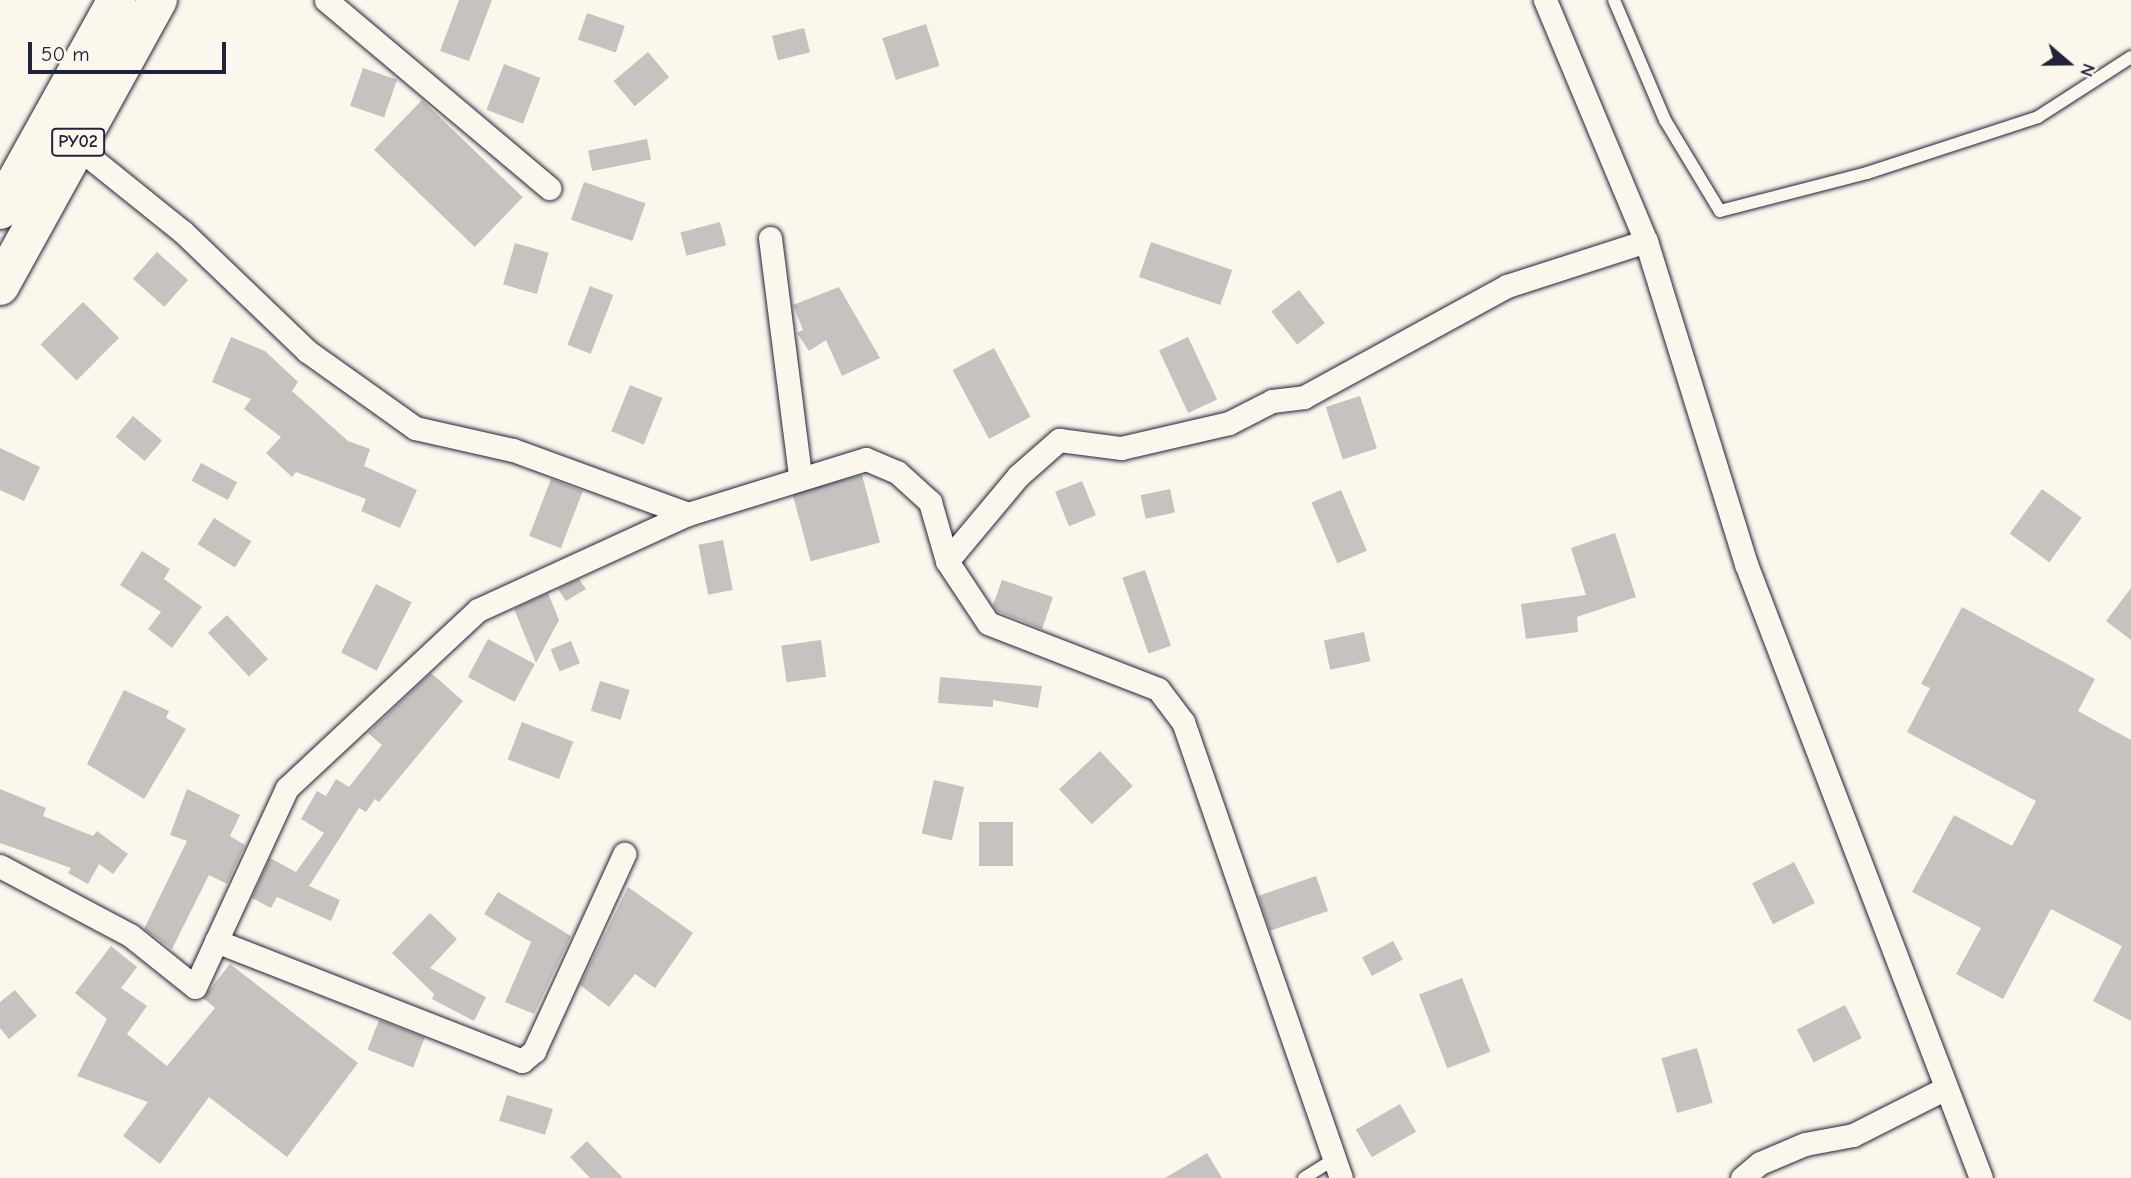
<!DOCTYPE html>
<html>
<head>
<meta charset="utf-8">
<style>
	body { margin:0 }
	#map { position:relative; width:2131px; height:1178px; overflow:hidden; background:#fbf7ec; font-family:"Comic Neue",sans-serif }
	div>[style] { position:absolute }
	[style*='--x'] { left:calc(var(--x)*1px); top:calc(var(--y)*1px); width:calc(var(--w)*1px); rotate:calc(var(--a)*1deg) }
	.building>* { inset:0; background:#c6c2c0; transform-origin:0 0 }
	.roads { filter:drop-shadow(0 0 2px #22223b) drop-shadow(0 0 2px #22223b) }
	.service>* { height:12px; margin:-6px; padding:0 6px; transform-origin:6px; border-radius:6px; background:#fbf7ec }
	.minor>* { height:23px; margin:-11.5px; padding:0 11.5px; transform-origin:11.5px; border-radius:11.5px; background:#fbf7ec }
	.trunk>* { height:38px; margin:-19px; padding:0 19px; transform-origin:19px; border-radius:19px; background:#fbf7ec }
	span { translate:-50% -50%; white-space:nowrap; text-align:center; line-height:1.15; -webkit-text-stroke:7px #fbf7ec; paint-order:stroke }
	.shield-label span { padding:2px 5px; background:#fbf7ec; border:2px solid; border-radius:5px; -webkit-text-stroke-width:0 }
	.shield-label { font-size:18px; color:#22223b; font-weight:700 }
	.north { position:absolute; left:2033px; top:28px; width:70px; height:70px; -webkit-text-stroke:5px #fbf7ec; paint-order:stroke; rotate:110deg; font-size:19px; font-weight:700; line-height:28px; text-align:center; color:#22223b }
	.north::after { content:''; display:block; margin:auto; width:24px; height:32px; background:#22223b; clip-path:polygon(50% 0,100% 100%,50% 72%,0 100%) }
	.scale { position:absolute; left:28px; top:42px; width:198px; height:32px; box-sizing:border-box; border:4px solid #22223b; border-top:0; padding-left:9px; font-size:21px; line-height:24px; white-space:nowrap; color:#22223b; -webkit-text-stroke:5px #fbf7ec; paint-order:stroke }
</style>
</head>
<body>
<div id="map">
	<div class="building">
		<div style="clip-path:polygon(459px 0,492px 0,469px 61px,440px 51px)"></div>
		<div style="left:587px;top:13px;width:40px;height:28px;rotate:19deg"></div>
		<div style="left:926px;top:24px;width:44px;height:46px;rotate:72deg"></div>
		<div style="left:804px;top:28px;width:25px;height:33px;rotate:76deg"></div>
		<div style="left:648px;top:52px;width:33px;height:45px;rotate:50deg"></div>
		<div style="left:504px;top:64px;width:39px;height:49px;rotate:21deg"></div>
		<div style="left:363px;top:68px;width:36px;height:40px;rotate:19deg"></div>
		<div style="left:422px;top:100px;width:140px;height:69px;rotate:44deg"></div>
		<div style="left:647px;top:139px;width:21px;height:60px;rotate:79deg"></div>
		<div style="left:584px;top:182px;width:65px;height:40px;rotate:19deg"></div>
		<div style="left:720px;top:222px;width:24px;height:41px;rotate:75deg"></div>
		<div style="left:1151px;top:242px;width:86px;height:37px;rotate:19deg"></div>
		<div style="left:515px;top:243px;width:35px;height:43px;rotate:16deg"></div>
		<div style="left:157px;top:252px;width:42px;height:36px;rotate:42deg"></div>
		<div style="left:590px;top:286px;width:25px;height:63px;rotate:21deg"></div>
		<div style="clip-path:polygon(839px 287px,880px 358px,842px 376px,826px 340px,809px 351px,797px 333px,803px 330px,793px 305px)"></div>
		<div style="left:1299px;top:290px;width:42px;height:35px;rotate:52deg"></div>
		<div style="left:83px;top:302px;width:51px;height:60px;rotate:45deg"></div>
		<div style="clip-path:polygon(231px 337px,265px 351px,298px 382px,292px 391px,348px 441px,370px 449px,364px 466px,417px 490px,400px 528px,361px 511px,366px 499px,296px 472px,292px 477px,266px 453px,281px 437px,244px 409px,251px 399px,212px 382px)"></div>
		<div style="left:1188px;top:337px;width:69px;height:32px;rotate:65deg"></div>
		<div style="left:994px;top:348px;width:78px;height:47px;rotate:62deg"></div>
		<div style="left:630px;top:385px;width:35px;height:50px;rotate:22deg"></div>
		<div style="left:1360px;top:396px;width:55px;height:36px;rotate:72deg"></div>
		<div style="left:133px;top:416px;width:38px;height:27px;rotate:40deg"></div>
		<div style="clip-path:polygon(0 448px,40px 467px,24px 501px,0 490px)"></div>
		<div style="left:201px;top:463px;width:41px;height:20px;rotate:28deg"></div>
		<div style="left:862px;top:475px;width:70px;height:72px;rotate:75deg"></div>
		<div style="left:551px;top:479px;width:34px;height:61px;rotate:21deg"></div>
		<div style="left:1082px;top:481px;width:37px;height:29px;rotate:68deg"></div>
		<div style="left:1170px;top:489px;width:24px;height:30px;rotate:78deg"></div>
		<div style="left:2042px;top:489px;width:49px;height:55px;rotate:36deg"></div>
		<div style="left:1341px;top:490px;width:66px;height:32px;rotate:67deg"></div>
		<div style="left:214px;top:518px;width:44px;height:31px;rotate:32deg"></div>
		<div style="clip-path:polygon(1615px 533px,1636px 597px,1577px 617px,1578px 632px,1526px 639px,1521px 604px,1586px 595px,1571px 548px)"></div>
		<div style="left:723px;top:540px;width:51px;height:25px;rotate:79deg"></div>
		<div style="clip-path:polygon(142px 551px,170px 569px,164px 579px,202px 607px,172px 648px,148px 629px,161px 612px,120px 585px)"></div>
		<div style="left:1145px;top:570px;width:80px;height:24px;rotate:71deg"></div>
		<div style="clip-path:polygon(579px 579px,586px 589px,566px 601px,558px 589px)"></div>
		<div style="clip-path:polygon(1002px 580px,1053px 597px,1042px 629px,997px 611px,993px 605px)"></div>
		<div style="left:376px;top:584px;width:40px;height:77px;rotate:27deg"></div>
		<div style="clip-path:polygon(2131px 588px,2131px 640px,2106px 621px)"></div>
		<div style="clip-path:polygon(548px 593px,559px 620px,536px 663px,514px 609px)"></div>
		<div style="clip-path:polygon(1962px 607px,2095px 679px,2078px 711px,2131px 740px,2131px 1021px,2093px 1001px,2122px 946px,2051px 909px,2003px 999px,1956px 974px,1981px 928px,1912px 892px,1954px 815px,2012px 846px,2036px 801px,1907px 732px,1930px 688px,1921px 684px)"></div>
		<div style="left:227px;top:615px;width:60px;height:26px;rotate:47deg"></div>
		<div style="left:1364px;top:632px;width:30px;height:41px;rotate:78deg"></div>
		<div style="left:488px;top:639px;width:53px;height:43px;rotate:28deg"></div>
		<div style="left:821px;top:640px;width:37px;height:40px;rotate:82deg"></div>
		<div style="left:571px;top:641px;width:24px;height:22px;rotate:68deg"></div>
		<div style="clip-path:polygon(431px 673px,463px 701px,379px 802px,375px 799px,366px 812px,359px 808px,309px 886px,340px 900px,331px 921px,277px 897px,271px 908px,252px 898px,270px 858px,296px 872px,324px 833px,301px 819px,317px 791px,326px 796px,336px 779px,349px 787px,382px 745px,368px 733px)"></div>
		<div style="clip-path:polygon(940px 677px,1042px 686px,1038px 708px,993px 700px,993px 707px,938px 703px)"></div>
		<div style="left:600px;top:681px;width:31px;height:31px;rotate:17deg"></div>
		<div style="clip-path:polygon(124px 690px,169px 711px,166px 718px,186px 729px,144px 799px,87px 764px)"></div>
		<div style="left:522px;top:722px;width:55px;height:40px;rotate:21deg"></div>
		<div style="left:1100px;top:751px;width:48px;height:56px;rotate:47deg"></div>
		<div style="left:934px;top:780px;width:31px;height:55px;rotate:13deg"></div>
		<div style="clip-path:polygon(0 789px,46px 808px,43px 816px,93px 836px,97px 831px,128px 854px,113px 874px,99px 864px,88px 884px,68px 873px,71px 868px,0 843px)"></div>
		<div style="clip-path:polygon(187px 789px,240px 815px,230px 836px,245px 845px,227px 884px,209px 875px,172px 949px,144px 929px,187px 841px,170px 835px)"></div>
		<div style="left:979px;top:822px;width:34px;height:44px"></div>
		<div style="left:1794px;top:862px;width:46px;height:47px;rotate:63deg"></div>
		<div style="left:1316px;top:876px;width:37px;height:61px;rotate:71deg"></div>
		<div style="clip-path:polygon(628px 887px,693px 933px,655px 988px,635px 974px,609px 1007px,580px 985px)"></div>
		<div style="clip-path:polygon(498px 892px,571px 936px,534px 1014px,505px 1002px,531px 942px,484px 914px)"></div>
		<div style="clip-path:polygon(430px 913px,457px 939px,430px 968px,486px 997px,474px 1021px,432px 999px,434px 994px,392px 953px)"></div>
		<div style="left:1393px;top:941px;width:21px;height:35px;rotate:62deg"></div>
		<div style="clip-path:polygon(111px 946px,137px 967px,121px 988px,147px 1006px,127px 1034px,167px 1066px,215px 1008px,203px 998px,230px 964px,358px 1063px,287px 1157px,209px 1097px,160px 1164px,123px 1136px,148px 1102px,77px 1076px,107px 1019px,75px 993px)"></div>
		<div style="left:1462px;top:978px;width:79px;height:46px;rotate:69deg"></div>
		<div style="clip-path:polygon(15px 990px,37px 1016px,9px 1039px,0 1028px,0 1002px)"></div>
		<div style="left:1845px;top:1005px;width:37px;height:54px;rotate:63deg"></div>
		<div style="left:379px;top:1020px;width:49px;height:32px;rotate:21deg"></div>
		<div style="left:1697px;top:1048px;width:57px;height:37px;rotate:74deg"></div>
		<div style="left:507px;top:1095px;width:48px;height:27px;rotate:17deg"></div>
		<div style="left:1400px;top:1104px;width:32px;height:51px;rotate:60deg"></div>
		<div style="clip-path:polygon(587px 1141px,623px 1178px,590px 1178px,570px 1157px)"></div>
		<div style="clip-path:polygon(1207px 1153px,1222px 1178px,1165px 1178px)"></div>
	</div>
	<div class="roads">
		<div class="service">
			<div style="--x:1614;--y:0;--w:130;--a:67"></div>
			<div style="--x:1665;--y:120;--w:106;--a:58.9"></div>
			<div style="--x:1720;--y:211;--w:152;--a:-14.5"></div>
			<div style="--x:1867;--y:173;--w:180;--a:-18.1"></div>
			<div style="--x:2038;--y:117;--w:111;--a:-32.8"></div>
			<div style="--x:1304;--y:1178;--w:36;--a:-32"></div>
		</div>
		<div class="minor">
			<div style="--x:326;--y:0;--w:292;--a:40.1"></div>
			<div style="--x:1545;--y:0;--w:261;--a:67.3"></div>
			<div style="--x:1646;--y:241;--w:338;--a:72.8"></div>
			<div style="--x:1746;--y:564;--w:657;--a:69.06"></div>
			<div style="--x:76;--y:146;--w:137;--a:38.8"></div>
			<div style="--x:183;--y:232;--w:172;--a:43.8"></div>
			<div style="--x:307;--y:351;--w:133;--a:35.5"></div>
			<div style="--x:415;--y:428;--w:100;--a:12.7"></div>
			<div style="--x:513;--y:450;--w:186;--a:20.1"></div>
			<div style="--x:770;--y:238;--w:238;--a:82.8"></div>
			<div style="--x:0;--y:866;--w:147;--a:28"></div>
			<div style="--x:130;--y:935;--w:83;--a:38.7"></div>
			<div style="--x:195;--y:987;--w:219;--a:-65.2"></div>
			<div style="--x:287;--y:788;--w:261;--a:-43"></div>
			<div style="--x:478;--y:610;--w:231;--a:-24.6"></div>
			<div style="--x:688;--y:514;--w:186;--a:-17.2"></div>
			<div style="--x:866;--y:459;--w:34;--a:23"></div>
			<div style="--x:897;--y:472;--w:45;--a:42.3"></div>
			<div style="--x:930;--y:502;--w:61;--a:73.9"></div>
			<div style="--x:216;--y:941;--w:329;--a:21.4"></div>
			<div style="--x:522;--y:1061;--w:16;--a:-40"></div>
			<div style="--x:534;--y:1051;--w:217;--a:-65.4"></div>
			<div style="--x:1341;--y:1178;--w:483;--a:-109.1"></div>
			<div style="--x:1183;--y:722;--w:41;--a:-127.1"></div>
			<div style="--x:1158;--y:689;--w:182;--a:-158.8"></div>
			<div style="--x:988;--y:623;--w:74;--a:-123.5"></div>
			<div style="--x:947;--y:561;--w:111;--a:-50.1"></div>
			<div style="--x:1018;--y:476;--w:55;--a:-41.3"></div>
			<div style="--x:1059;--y:440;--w:63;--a:7.4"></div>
			<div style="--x:1121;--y:448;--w:111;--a:-13"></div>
			<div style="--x:1229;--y:423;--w:48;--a:-27.1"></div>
			<div style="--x:1272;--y:401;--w:32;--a:-7"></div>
			<div style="--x:1304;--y:397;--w:231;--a:-28.7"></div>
			<div style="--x:1507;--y:286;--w:146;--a:-17.9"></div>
			<div style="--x:1742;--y:1178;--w:23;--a:-40"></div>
			<div style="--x:1760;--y:1163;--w:49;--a:-22.9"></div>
			<div style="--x:1805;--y:1144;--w:49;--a:-10.6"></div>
			<div style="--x:1853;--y:1135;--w:102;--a:-26.8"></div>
		</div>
		<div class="trunk">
			<div style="--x:0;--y:210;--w:240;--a:-60.9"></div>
			<div style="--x:0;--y:286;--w:327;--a:-61.1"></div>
		</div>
	</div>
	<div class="shield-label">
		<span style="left:78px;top:142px">PY02</span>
	</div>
	<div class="north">N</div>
	<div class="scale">50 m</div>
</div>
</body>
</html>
